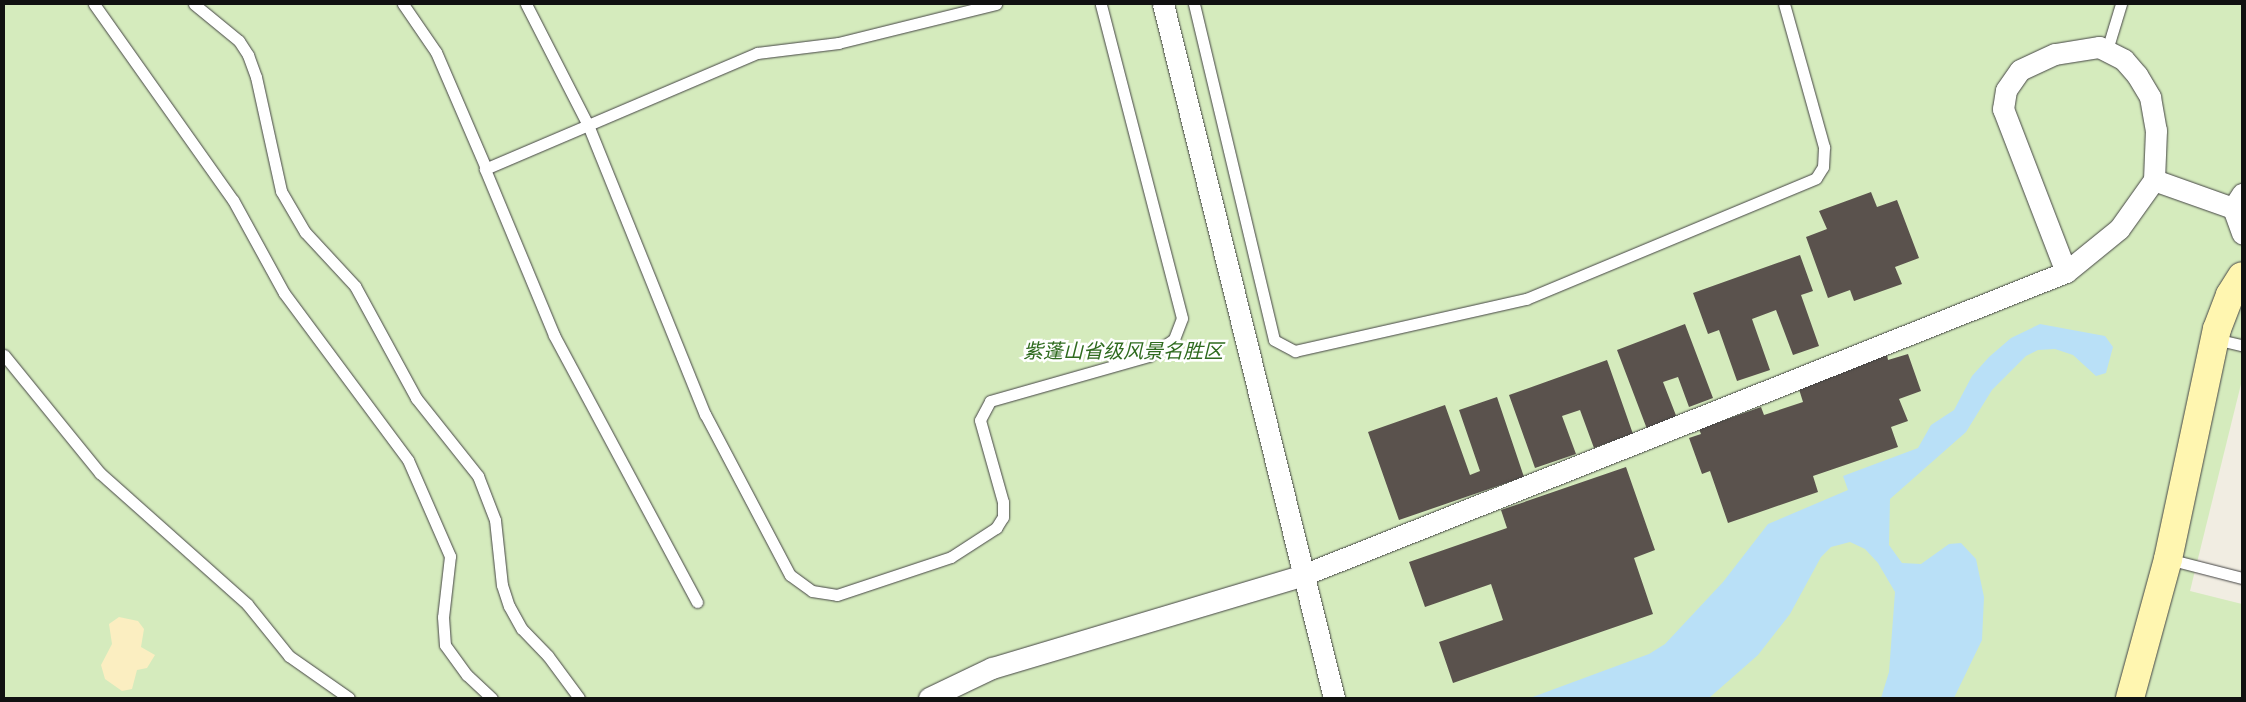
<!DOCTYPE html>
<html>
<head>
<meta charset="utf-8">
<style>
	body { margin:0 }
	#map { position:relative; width:2246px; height:702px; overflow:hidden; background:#fffdf5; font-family:"Zilla Slab","Noto Sans SC",serif }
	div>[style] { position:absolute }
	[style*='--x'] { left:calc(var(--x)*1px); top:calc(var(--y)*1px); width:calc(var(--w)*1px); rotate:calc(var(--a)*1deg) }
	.green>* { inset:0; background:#d5ebbd; transform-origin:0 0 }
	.sand>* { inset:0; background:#fbeec1 }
	.plaza>* { inset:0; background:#f1ede2 }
	.water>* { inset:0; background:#b9e0f7 }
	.building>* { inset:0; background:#5a524d }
	.roads { filter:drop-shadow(0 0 1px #444) drop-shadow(0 0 1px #444) }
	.lane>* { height:11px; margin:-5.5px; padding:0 5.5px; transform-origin:5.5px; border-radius:5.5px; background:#fff }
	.street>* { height:21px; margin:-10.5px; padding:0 10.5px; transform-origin:10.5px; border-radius:10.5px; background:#fff }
	.secondary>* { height:28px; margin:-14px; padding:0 14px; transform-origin:14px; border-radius:14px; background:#fff6b0 }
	span { translate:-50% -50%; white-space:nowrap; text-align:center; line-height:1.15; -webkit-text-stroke:5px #fff; paint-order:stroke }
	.park-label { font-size:20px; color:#2f6b1f; font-style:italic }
	.frame { position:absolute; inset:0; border:5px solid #111; pointer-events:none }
</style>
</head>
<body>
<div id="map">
	<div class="green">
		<div style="left:4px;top:4px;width:2238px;height:694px"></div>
	</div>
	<div class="sand">
		<div style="clip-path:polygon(119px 617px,138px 621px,144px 629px,141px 647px,155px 655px,147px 668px,137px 670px,132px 689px,122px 691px,105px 679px,101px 665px,112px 644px,109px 624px)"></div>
	</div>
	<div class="plaza">
		<div style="clip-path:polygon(2242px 380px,2242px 604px,2190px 591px)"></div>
	</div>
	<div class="water">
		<div style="clip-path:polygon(2040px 324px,2105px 336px,2113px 347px,2106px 373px,2096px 376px,2073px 355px,2055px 349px,2038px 350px,2026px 356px,1992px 390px,1966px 432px,1890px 499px,1889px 545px,1902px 563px,1921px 564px,1949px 544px,1961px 543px,1976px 559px,1984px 597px,1982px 640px,1954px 698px,1881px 698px,1889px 672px,1895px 592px,1878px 563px,1865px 549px,1850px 542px,1831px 547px,1821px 557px,1790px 614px,1758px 655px,1709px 698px,1530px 698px,1649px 654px,1665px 644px,1723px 582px,1768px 524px,1848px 490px,1843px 476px,1918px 448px,1931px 425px,1954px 410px,1972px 376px,1989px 357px,2011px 338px)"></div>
	</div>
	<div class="building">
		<div style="clip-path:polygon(1871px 192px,1877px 207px,1897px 200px,1919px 258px,1895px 267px,1902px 284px,1854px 301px,1850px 290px,1828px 298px,1806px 237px,1827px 229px,1819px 211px)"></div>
		<div style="clip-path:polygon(1800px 255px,1813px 291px,1801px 295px,1819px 346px,1793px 355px,1776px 310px,1752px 319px,1770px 370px,1737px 381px,1719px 330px,1708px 334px,1693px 293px)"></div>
		<div style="clip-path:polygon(1685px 324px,1713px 398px,1689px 407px,1678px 377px,1663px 382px,1677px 418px,1647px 429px,1617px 350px)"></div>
		<div style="clip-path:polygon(1908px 354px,1921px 391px,1899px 399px,1908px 421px,1891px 427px,1898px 447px,1813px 476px,1818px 492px,1728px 523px,1710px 471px,1702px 474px,1689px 438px,1701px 434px,1699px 429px,1761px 407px,1764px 415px,1803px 402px,1798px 386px,1887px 355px,1888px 360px)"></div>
		<div style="clip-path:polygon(1607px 360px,1633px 434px,1594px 448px,1580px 410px,1562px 416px,1576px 454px,1535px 468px,1509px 395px)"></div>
		<div style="clip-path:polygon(1497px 397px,1524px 477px,1399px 520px,1368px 432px,1445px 405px,1470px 475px,1480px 471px,1459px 410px)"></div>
		<div style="clip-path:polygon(1626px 467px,1655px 550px,1634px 558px,1653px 614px,1453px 683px,1439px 642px,1503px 620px,1491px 584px,1425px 607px,1409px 562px,1507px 528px,1501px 510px)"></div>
	</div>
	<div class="roads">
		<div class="lane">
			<div style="--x:94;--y:4;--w:240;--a:54.7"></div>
			<div style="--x:233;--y:200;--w:106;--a:61.3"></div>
			<div style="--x:284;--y:293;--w:208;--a:53.4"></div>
			<div style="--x:408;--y:460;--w:105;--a:66.4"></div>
			<div style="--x:450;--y:556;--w:61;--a:96.5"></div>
			<div style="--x:443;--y:617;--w:28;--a:86"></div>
			<div style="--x:445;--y:645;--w:37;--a:54"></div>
			<div style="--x:467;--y:675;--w:34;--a:43"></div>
			<div style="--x:194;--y:4;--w:58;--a:39.4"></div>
			<div style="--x:239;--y:41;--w:17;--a:57"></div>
			<div style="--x:248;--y:55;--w:23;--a:70"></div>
			<div style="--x:256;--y:77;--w:117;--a:77.6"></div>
			<div style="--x:281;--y:191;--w:48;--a:59.7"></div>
			<div style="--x:305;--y:232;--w:74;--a:47.2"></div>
			<div style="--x:355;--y:286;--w:128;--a:61.4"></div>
			<div style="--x:416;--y:398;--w:100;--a:51.5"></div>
			<div style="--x:478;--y:476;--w:47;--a:68.9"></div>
			<div style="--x:495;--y:520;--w:65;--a:83.9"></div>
			<div style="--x:502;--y:585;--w:22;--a:72"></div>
			<div style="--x:509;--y:606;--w:26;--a:61"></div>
			<div style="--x:522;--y:629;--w:37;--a:46"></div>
			<div style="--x:548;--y:656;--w:52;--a:53.6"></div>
			<div style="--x:403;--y:4;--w:58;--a:55.5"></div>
			<div style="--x:436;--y:52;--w:126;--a:66.7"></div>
			<div style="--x:526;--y:4;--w:136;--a:62.9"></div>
			<div style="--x:588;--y:125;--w:312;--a:68"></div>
			<div style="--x:705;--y:414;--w:182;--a:62.2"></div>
			<div style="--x:790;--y:575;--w:27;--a:36"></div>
			<div style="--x:812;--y:591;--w:25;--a:9"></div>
			<div style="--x:837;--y:595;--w:120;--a:-18.4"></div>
			<div style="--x:951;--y:557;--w:54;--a:-32.8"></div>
			<div style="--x:996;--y:528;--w:13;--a:-58"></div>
			<div style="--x:1003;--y:517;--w:15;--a:-90"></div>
			<div style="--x:1003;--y:502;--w:85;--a:-105.7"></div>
			<div style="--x:980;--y:420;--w:21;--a:-62"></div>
			<div style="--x:990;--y:401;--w:165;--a:-15.8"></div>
			<div style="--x:1149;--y:356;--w:30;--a:-34"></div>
			<div style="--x:1174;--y:339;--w:22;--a:-69"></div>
			<div style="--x:1182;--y:318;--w:324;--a:-104.5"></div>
			<div style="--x:1194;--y:4;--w:345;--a:76.6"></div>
			<div style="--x:1274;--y:340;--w:24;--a:28"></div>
			<div style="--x:1295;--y:351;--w:237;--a:-12.7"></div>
			<div style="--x:1526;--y:299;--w:314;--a:-22.6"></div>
			<div style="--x:1816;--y:178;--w:13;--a:-58"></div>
			<div style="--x:1823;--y:167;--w:20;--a:-87"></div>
			<div style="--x:1824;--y:147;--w:148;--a:-105.6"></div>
			<div style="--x:2107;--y:50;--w:48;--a:-73.1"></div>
			<div style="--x:2215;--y:339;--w:28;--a:13"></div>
			<div style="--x:4;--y:355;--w:152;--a:50.9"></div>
			<div style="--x:100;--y:473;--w:197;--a:41.7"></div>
			<div style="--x:247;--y:604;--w:67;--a:51.1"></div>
			<div style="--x:289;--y:656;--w:73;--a:35"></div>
			<div style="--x:2168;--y:559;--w:76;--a:14.4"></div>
			<div style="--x:697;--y:602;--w:303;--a:-118.2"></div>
			<div style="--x:554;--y:335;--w:180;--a:-112.6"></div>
			<div style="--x:485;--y:169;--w:296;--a:-23.1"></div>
			<div style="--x:757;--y:53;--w:82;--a:-7"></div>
			<div style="--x:838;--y:43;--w:163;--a:-13.9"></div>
		</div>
		<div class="street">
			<div style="--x:1163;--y:4;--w:715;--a:76.16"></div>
			<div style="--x:2233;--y:208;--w:27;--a:70"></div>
			<div style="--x:2066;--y:272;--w:68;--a:-39.1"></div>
			<div style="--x:2119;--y:229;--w:60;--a:-54.5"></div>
			<div style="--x:929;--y:698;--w:70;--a:-25.5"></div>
			<div style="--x:992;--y:668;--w:325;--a:-16.6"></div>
			<div style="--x:1303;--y:575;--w:821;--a:-21.66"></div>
			<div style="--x:2066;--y:272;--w:175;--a:-111.1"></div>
			<div style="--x:2003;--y:109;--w:19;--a:-81"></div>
			<div style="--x:2006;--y:90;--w:24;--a:-55"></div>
			<div style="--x:2020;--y:70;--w:38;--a:-25"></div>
			<div style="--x:2055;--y:54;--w:45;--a:-9"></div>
			<div style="--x:2099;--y:47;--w:28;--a:27"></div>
			<div style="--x:2124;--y:60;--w:20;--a:49"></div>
			<div style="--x:2137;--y:75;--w:26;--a:59"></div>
			<div style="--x:2150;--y:97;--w:34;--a:80"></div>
			<div style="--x:2156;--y:130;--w:50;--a:92.3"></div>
			<div style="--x:2154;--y:180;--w:84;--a:19.5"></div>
			<div style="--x:2233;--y:208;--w:17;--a:-57"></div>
		</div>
		<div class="secondary">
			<div style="--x:2130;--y:698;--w:144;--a:-74.7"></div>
			<div style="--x:2168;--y:559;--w:235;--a:-78"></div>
			<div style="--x:2217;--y:329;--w:36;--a:-69"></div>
			<div style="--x:2230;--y:295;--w:22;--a:-58"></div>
		</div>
	</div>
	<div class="park-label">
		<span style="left:1123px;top:351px">紫蓬山省级风景名胜区</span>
	</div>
	<div class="frame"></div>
</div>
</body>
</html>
